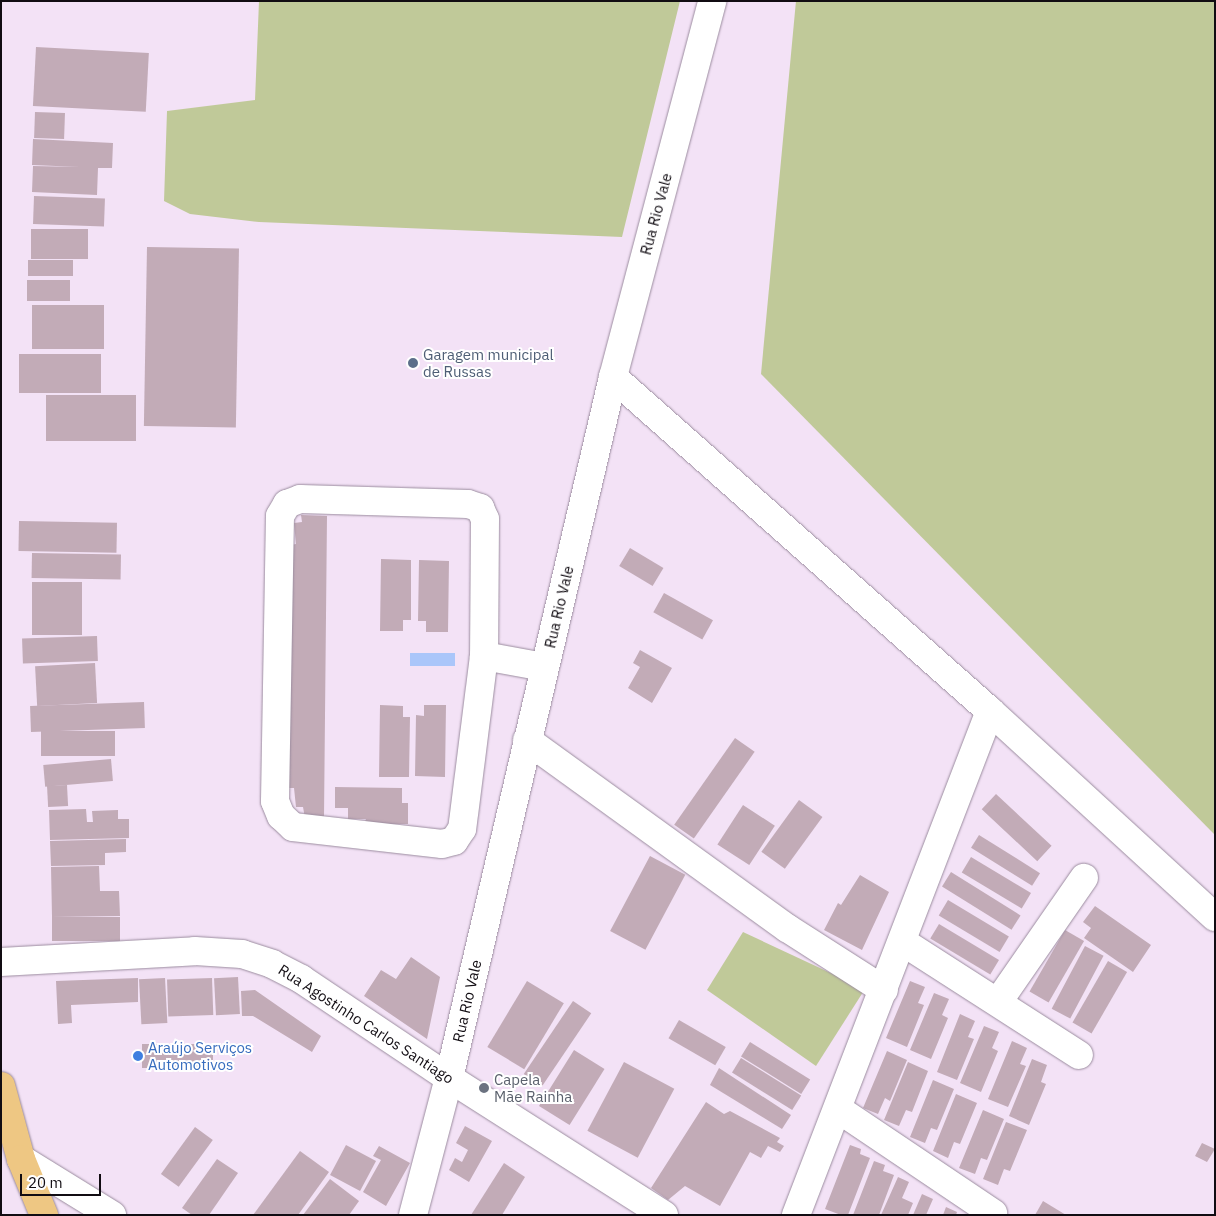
<!DOCTYPE html>
<html>
<head>
<meta charset="utf-8">
<style>
	body { margin:0 }
	#map { position:relative; width:1216px; height:1216px; overflow:hidden; background:#f3e2f6; font-family:"IBM Plex Sans",sans-serif }
	div>[style] { position:absolute }
	[style*='--x'] { left:calc(var(--x)*1px); top:calc(var(--y)*1px); width:calc(var(--w)*1px); rotate:calc(var(--a)*1deg) }
	.green>* { inset:0; background:#c0c999 }
	.water>* { inset:0; background:#aac6fa; transform-origin:0 0 }
	.building>* { inset:0; background:#c2abb7; transform-origin:0 0 }
	.roads { filter:drop-shadow(0 0 1px #9b8c9f) drop-shadow(0 0 1px #9b8c9f) }
	.minor>* { height:28px; margin:-14px; padding:0 14px; transform-origin:14px; border-radius:14px; background:#fff }
	.major>* { height:28px; margin:-14px; padding:0 14px; transform-origin:14px; border-radius:14px; background:#eec783 }
	.dots>* { width:14px; height:14px; translate:-50% -50%; box-sizing:border-box; border:2px solid #fff; border-radius:50% }
	span { translate:-50% -50%; white-space:nowrap; text-align:center; line-height:1.15; -webkit-text-stroke:4px #fff; paint-order:stroke }
	.street-label { font-size:15px; color:#110c12 }
	.service-label { font-size:15px; color:#4e5e75 }
	.left { translate:0 -50%; text-align:left }
	.shop-label { font-size:15px; color:#366cbe }
	.worship-label { font-size:15px; color:#5b616d }
	.frame { position:absolute; inset:0; border:2px solid #110c12; pointer-events:none }
	.scale { position:absolute; left:20px; top:1174px; width:81px; height:22px; box-sizing:border-box; border:2px solid #110c12; border-top:0; padding-left:6px; font-size:15px; line-height:18px; white-space:nowrap; color:#110c12; -webkit-text-stroke:4px #fff; paint-order:stroke }
</style>
</head>
<body>
<div id="map">
	<div class="green">
		<div style="clip-path:polygon(259px 1px,680px 1px,622px 237px,259px 222px,190px 214px,164px 201px,167px 111px,255px 100px)"></div>
		<div style="clip-path:polygon(796px 1px,1215px 1px,1215px 835px,761px 374px)"></div>
		<div style="clip-path:polygon(743px 932px,865px 989px,816px 1066px,707px 990px)"></div>
	</div>
	<div class="water">
		<div style="left:410px;top:653px;width:45px;height:13px"></div>
	</div>
	<div class="building">
		<div style="left:36px;top:47px;width:113px;height:59px;rotate:3deg"></div>
		<div style="left:35px;top:112px;width:30px;height:26px;rotate:2deg"></div>
		<div style="clip-path:polygon(33px 139px,113px 143px,112px 168px,98px 168px,97px 195px,32px 192px,33px 166px,80px 167px,32px 165px)"></div>
		<div style="left:34px;top:196px;width:71px;height:28px;rotate:2deg"></div>
		<div style="left:31px;top:229px;width:57px;height:30px"></div>
		<div style="left:147px;top:247px;width:92px;height:179px;rotate:1deg"></div>
		<div style="left:28px;top:260px;width:45px;height:16px"></div>
		<div style="left:27px;top:280px;width:43px;height:21px"></div>
		<div style="left:32px;top:305px;width:72px;height:44px"></div>
		<div style="left:19px;top:354px;width:82px;height:39px"></div>
		<div style="left:46px;top:395px;width:90px;height:46px"></div>
		<div style="clip-path:polygon(301px 515px,327px 516px,324px 817px,305px 818px,303px 807px,296px 807px,294px 788px,288px 788px,290px 545px,296px 544px,294px 523px,302px 522px)"></div>
		<div style="left:19px;top:521px;width:98px;height:30px;rotate:1deg"></div>
		<div style="left:630px;top:548px;width:39px;height:21px;rotate:31deg"></div>
		<div style="left:32px;top:553px;width:89px;height:25px;rotate:1deg"></div>
		<div style="clip-path:polygon(381px 559px,411px 560px,411px 620px,403px 620px,403px 631px,380px 631px)"></div>
		<div style="clip-path:polygon(419px 560px,449px 561px,448px 632px,426px 632px,426px 621px,418px 621px)"></div>
		<div style="left:32px;top:582px;width:50px;height:53px"></div>
		<div style="left:664px;top:593px;width:56px;height:22px;rotate:29deg"></div>
		<div style="left:97px;top:636px;width:25px;height:75px;rotate:88deg"></div>
		<div style="clip-path:polygon(640px 650px,672px 668px,652px 703px,628px 688px,640px 667px,633px 663px)"></div>
		<div style="left:95px;top:663px;width:40px;height:60px;rotate:87deg"></div>
		<div style="left:144px;top:702px;width:26px;height:114px;rotate:88deg"></div>
		<div style="clip-path:polygon(380px 705px,403px 706px,403px 717px,410px 717px,409px 777px,379px 777px)"></div>
		<div style="clip-path:polygon(424px 705px,446px 705px,445px 777px,415px 776px,416px 715px,424px 716px)"></div>
		<div style="left:115px;top:731px;width:25px;height:74px;rotate:90deg"></div>
		<div style="left:735px;top:738px;width:24px;height:106px;rotate:35deg"></div>
		<div style="left:111px;top:759px;width:22px;height:68px;rotate:85deg"></div>
		<div style="left:67px;top:785px;width:21px;height:20px;rotate:87deg"></div>
		<div style="clip-path:polygon(335px 787px,402px 788px,402px 803px,408px 803px,408px 824px,364px 824px,366px 819px,348px 819px,348px 808px,335px 808px)"></div>
		<div style="left:996px;top:794px;width:76px;height:21px;rotate:43deg"></div>
		<div style="left:799px;top:800px;width:29px;height:64px;rotate:36deg"></div>
		<div style="left:743px;top:805px;width:38px;height:47px;rotate:33deg"></div>
		<div style="clip-path:polygon(86px 809px,87px 822px,93px 822px,92px 811px,118px 810px,118px 819px,129px 819px,129px 838px,50px 840px,49px 810px)"></div>
		<div style="left:979px;top:835px;width:72px;height:15px;rotate:32deg"></div>
		<div style="clip-path:polygon(126px 839px,126px 852px,105px 853px,105px 865px,51px 866px,50px 841px)"></div>
		<div style="left:650px;top:856px;width:40px;height:85px;rotate:28deg"></div>
		<div style="left:971px;top:857px;width:70px;height:18px;rotate:31deg"></div>
		<div style="clip-path:polygon(99px 866px,100px 891px,119px 891px,120px 916px,52px 917px,51px 867px)"></div>
		<div style="left:951px;top:872px;width:82px;height:17px;rotate:32deg"></div>
		<div style="clip-path:polygon(860px 875px,889px 892px,862px 950px,824px 930px,838px 903px,841px 905px)"></div>
		<div style="left:948px;top:900px;width:71px;height:18px;rotate:31deg"></div>
		<div style="clip-path:polygon(1095px 906px,1151px 945px,1133px 972px,1084px 938px,1091px 928px,1083px 922px)"></div>
		<div style="left:120px;top:917px;width:24px;height:68px;rotate:90deg"></div>
		<div style="left:939px;top:924px;width:70px;height:17px;rotate:31deg"></div>
		<div style="left:1065px;top:930px;width:22px;height:71px;rotate:30deg"></div>
		<div style="left:1085px;top:946px;width:21px;height:71px;rotate:28deg"></div>
		<div style="clip-path:polygon(411px 957px,440px 977px,427px 1039px,364px 996px,381px 970px,396px 979px)"></div>
		<div style="left:1108px;top:961px;width:22px;height:71px;rotate:30deg"></div>
		<div style="left:238px;top:977px;width:37px;height:24px;rotate:87deg"></div>
		<div style="clip-path:polygon(138px 978px,138px 1002px,71px 1005px,72px 1023px,58px 1024px,56px 981px)"></div>
		<div style="left:165px;top:978px;width:45px;height:26px;rotate:87deg"></div>
		<div style="left:212px;top:978px;width:37px;height:45px;rotate:88deg"></div>
		<div style="left:527px;top:981px;width:43px;height:77px;rotate:31deg"></div>
		<div style="clip-path:polygon(910px 981px,925px 987px,918px 1003px,924px 1005px,907px 1047px,886px 1038px)"></div>
		<div style="clip-path:polygon(255px 990px,321px 1036px,312px 1052px,253px 1016px,242px 1016px,241px 991px)"></div>
		<div style="clip-path:polygon(934px 993px,949px 999px,942px 1015px,948px 1018px,931px 1059px,910px 1050px)"></div>
		<div style="left:573px;top:1001px;width:22px;height:88px;rotate:34deg"></div>
		<div style="clip-path:polygon(960px 1014px,975px 1021px,968px 1037px,974px 1039px,957px 1080px,937px 1072px)"></div>
		<div style="left:679px;top:1020px;width:54px;height:21px;rotate:30deg"></div>
		<div style="clip-path:polygon(984px 1026px,999px 1032px,992px 1048px,998px 1051px,981px 1092px,960px 1083px)"></div>
		<div style="clip-path:polygon(1012px 1041px,1027px 1048px,1020px 1064px,1026px 1066px,1008px 1107px,988px 1099px)"></div>
		<div style="left:750px;top:1042px;width:71px;height:17px;rotate:32deg"></div>
		<div style="left:213px;top:1044px;width:24px;height:71px;rotate:90deg"></div>
		<div style="left:574px;top:1050px;width:36px;height:66px;rotate:32deg"></div>
		<div style="clip-path:polygon(887px 1051px,907px 1060px,890px 1101px,885px 1098px,878px 1114px,863px 1108px)"></div>
		<div style="left:741px;top:1058px;width:71px;height:17px;rotate:32deg"></div>
		<div style="clip-path:polygon(1032px 1059px,1047px 1065px,1041px 1082px,1046px 1084px,1029px 1125px,1009px 1116px)"></div>
		<div style="left:624px;top:1062px;width:57px;height:78px;rotate:28deg"></div>
		<div style="clip-path:polygon(908px 1062px,928px 1071px,912px 1112px,906px 1110px,899px 1126px,884px 1120px)"></div>
		<div style="clip-path:polygon(719px 1068px,791px 1115px,782px 1129px,710px 1085px)"></div>
		<div style="clip-path:polygon(933px 1080px,954px 1089px,937px 1130px,931px 1128px,925px 1143px,910px 1137px)"></div>
		<div style="clip-path:polygon(956px 1094px,977px 1103px,960px 1144px,954px 1142px,948px 1158px,933px 1151px)"></div>
		<div style="clip-path:polygon(706px 1102px,724px 1114px,730px 1111px,780px 1138px,777px 1142px,784px 1146px,780px 1152px,768px 1146px,761px 1158px,750px 1152px,720px 1206px,685px 1186px,668px 1200px,651px 1188px)"></div>
		<div style="clip-path:polygon(983px 1110px,1004px 1119px,987px 1160px,981px 1158px,975px 1174px,959px 1168px)"></div>
		<div style="clip-path:polygon(1006px 1122px,1027px 1130px,1010px 1171px,1004px 1169px,998px 1185px,983px 1179px)"></div>
		<div style="clip-path:polygon(465px 1126px,492px 1141px,469px 1182px,449px 1170px,455px 1158px,462px 1162px,468px 1150px,456px 1143px)"></div>
		<div style="left:195px;top:1127px;width:22px;height:58px;rotate:36deg"></div>
		<div style="clip-path:polygon(1202px 1143px,1215px 1149px,1207px 1162px,1195px 1156px)"></div>
		<div style="left:346px;top:1145px;width:34px;height:34px;rotate:28deg"></div>
		<div style="clip-path:polygon(850px 1145px,861px 1149px,860px 1154px,870px 1158px,848px 1215px,841px 1215px,825px 1209px)"></div>
		<div style="clip-path:polygon(379px 1146px,410px 1163px,386px 1206px,363px 1192px,381px 1160px,373px 1156px)"></div>
		<div style="clip-path:polygon(300px 1151px,329px 1172px,298px 1215px,253px 1215px)"></div>
		<div style="clip-path:polygon(217px 1159px,238px 1173px,209px 1215px,192px 1215px,182px 1208px)"></div>
		<div style="clip-path:polygon(874px 1161px,885px 1165px,883px 1171px,894px 1175px,879px 1215px,853px 1215px)"></div>
		<div style="clip-path:polygon(504px 1163px,525px 1177px,502px 1215px,471px 1215px)"></div>
		<div style="clip-path:polygon(898px 1177px,909px 1182px,902px 1198px,913px 1203px,908px 1215px,881px 1215px)"></div>
		<div style="clip-path:polygon(330px 1179px,359px 1201px,349px 1215px,303px 1215px)"></div>
		<div style="clip-path:polygon(922px 1194px,933px 1199px,926px 1215px,913px 1215px)"></div>
		<div style="clip-path:polygon(1043px 1201px,1066px 1215px,1035px 1215px)"></div>
		<div style="clip-path:polygon(946px 1207px,957px 1212px,956px 1215px,943px 1215px)"></div>
	</div>
	<div class="roads">
		<div class="minor">
			<div style="--x:613;--y:377;--w:504;--a:41.54"></div>
			<div style="--x:990;--y:711;--w:305;--a:42.5"></div>
			<div style="--x:300;--y:499;--w:168;--a:1.7"></div>
			<div style="--x:468;--y:504;--w:13;--a:18"></div>
			<div style="--x:480;--y:508;--w:12;--a:66"></div>
			<div style="--x:485;--y:519;--w:137;--a:90.4"></div>
			<div style="--x:484;--y:656;--w:174;--a:97.2"></div>
			<div style="--x:462;--y:829;--w:14;--a:124"></div>
			<div style="--x:454;--y:841;--w:12;--a:166"></div>
			<div style="--x:442;--y:844;--w:150;--a:-173.5"></div>
			<div style="--x:293;--y:827;--w:16;--a:-137"></div>
			<div style="--x:281;--y:816;--w:16;--a:-112"></div>
			<div style="--x:275;--y:801;--w:285;--a:-89"></div>
			<div style="--x:280;--y:516;--w:14;--a:-60"></div>
			<div style="--x:287;--y:504;--w:14;--a:-21"></div>
			<div style="--x:484;--y:656;--w:61;--a:10.4"></div>
			<div style="--x:527;--y:740;--w:321;--a:35.9"></div>
			<div style="--x:787;--y:928;--w:115;--a:32.6"></div>
			<div style="--x:903;--y:942;--w:209;--a:32.7"></div>
			<div style="--x:1;--y:962;--w:194;--a:-3.2"></div>
			<div style="--x:195;--y:951;--w:47;--a:3.7"></div>
			<div style="--x:242;--y:954;--w:32;--a:18"></div>
			<div style="--x:272;--y:964;--w:33;--a:27"></div>
			<div style="--x:301;--y:979;--w:178;--a:33.8"></div>
			<div style="--x:449;--y:1078;--w:255;--a:32.5"></div>
			<div style="--x:998;--y:1002;--w:151;--a:-55.3"></div>
			<div style="--x:838;--y:1109;--w:187;--a:33.9"></div>
			<div style="--x:21;--y:1159;--w:107;--a:31.6"></div>
			<div style="--x:413;--y:1215;--w:142;--a:-75.3"></div>
			<div style="--x:449;--y:1078;--w:720;--a:-76.83"></div>
			<div style="--x:613;--y:377;--w:389;--a:-75.2"></div>
			<div style="--x:796;--y:1215;--w:540;--a:-68.95"></div>
		</div>
		<div class="major">
			<div style="--x:1;--y:1086;--w:76;--a:74.7"></div>
			<div style="--x:21;--y:1159;--w:61;--a:67.7"></div>
		</div>
	</div>
	<div class="dots">
		<div style="left:413px;top:363px;background:#5c6f8a"></div>
		<div style="left:138px;top:1056px;background:#3f7fe0"></div>
		<div style="left:484px;top:1088px;background:#6b7280"></div>
	</div>
	<div class="street-label">
		<span style="left:656px;top:214px;rotate:-75deg">Rua Rio Vale</span>
		<span style="left:559px;top:607px;rotate:-77deg">Rua Rio Vale</span>
		<span style="left:467px;top:1001px;rotate:-77deg">Rua Rio Vale</span>
		<span style="left:366px;top:1024px;rotate:33deg">Rua Agostinho Carlos Santiago</span>
	</div>
	<div class="service-label">
		<span class="left" style="left:423px;top:363px">Garagem municipal<br>de Russas</span>
	</div>
	<div class="shop-label">
		<span class="left" style="left:148px;top:1056px">Araújo Serviços<br>Automotivos</span>
	</div>
	<div class="worship-label">
		<span class="left" style="left:494px;top:1088px">Capela<br>Mãe Rainha</span>
	</div>
	<div class="frame"></div>
	<div class="scale">20 m</div>
</div>
</body>
</html>
